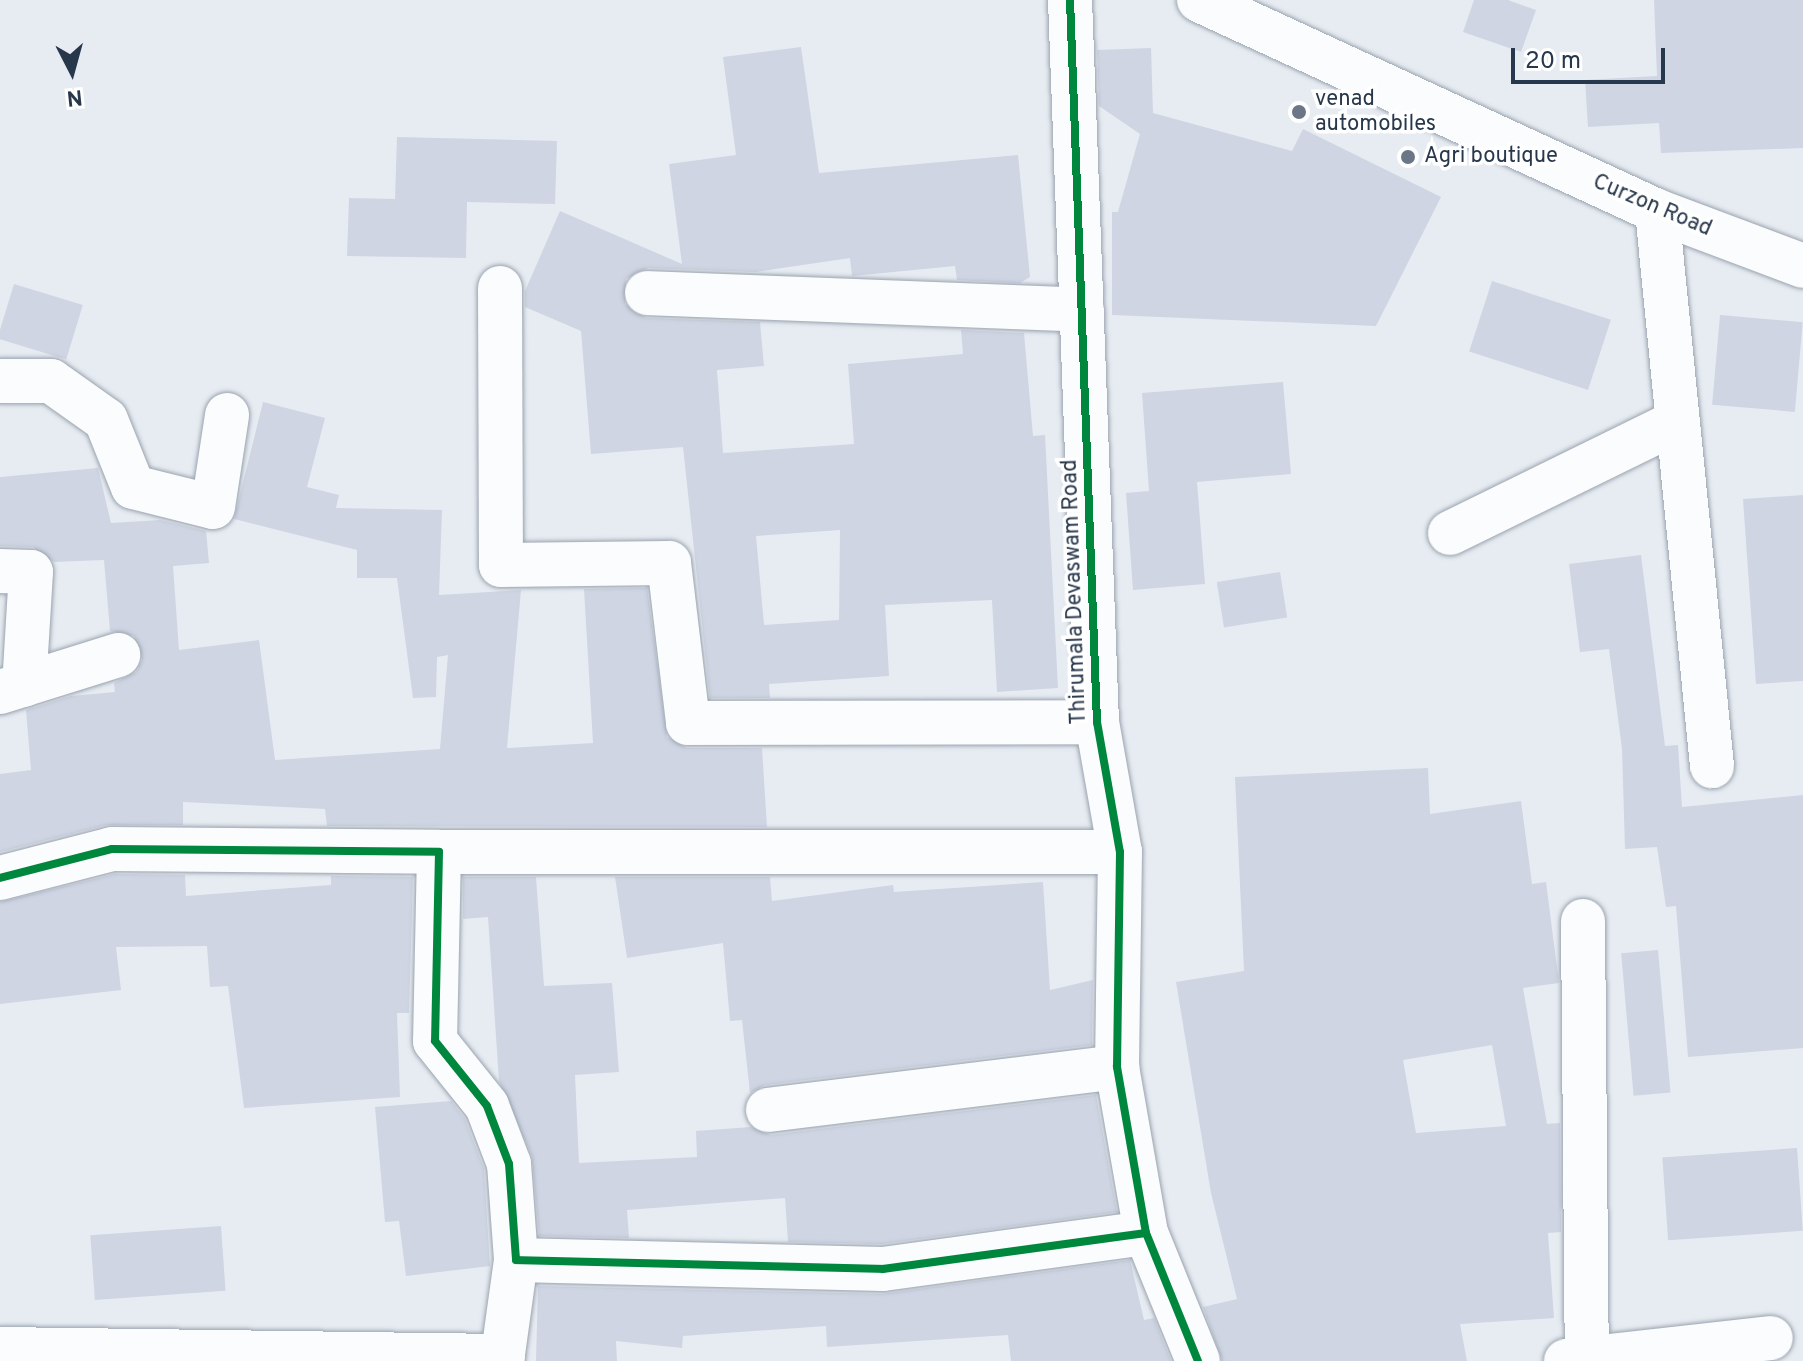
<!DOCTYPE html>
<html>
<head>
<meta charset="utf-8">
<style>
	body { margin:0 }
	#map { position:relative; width:1803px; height:1361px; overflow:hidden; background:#e7ecf2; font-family:Overpass,sans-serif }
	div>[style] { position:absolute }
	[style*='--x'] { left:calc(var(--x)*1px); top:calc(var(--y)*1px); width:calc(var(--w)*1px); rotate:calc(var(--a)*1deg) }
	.building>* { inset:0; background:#cfd5e3; transform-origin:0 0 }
	.roads { filter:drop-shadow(0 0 2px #9aa3af) drop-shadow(0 0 2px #9aa3af) }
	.minor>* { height:44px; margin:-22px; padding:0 22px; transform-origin:22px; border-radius:22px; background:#fbfcfd }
	.major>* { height:44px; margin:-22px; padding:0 22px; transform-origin:22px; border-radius:22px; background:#fbfcfd }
	.cycleway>* { height:8px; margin:-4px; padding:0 4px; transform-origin:4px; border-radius:4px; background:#00873e }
	.dots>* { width:22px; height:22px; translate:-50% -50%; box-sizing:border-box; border:4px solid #fff; border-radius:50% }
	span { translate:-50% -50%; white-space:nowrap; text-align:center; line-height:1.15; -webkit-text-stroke:7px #fff; paint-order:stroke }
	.poi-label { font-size:22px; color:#28384c }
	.left { translate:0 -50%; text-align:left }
	.street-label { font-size:22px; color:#28384c }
	.north { position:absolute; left:32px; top:32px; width:80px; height:80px; -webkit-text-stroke:6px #fff; paint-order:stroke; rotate:174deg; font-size:22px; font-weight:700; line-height:32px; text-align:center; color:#28384c }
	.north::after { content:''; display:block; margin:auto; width:28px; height:36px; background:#28384c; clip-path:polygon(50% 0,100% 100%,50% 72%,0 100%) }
	.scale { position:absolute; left:1511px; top:48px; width:154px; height:36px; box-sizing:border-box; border:4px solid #28384c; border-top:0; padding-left:10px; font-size:24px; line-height:28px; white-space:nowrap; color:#28384c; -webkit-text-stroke:6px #fff; paint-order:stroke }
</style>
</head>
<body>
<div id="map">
	<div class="building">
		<div style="clip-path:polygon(1474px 0,1508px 0,1536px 10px,1521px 52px,1463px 32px)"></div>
		<div style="clip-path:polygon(1654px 0,1803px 0,1803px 148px,1661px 153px,1659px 123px,1588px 127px,1585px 80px,1657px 76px)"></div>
		<div style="clip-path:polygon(evenodd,801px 47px,819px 173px,1018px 155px,1030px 277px,1020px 283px,957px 280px,955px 266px,852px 276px,850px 258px,756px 272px,648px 268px,626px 279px,625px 304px,646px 318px,760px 322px,764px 366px,717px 370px,723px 453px,854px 444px,848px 364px,963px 354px,961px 330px,1024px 333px,1033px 436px,1045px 435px,1058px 688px,997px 692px,992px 600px,885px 605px,889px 676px,769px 684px,770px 698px,710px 698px,683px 447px,591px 454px,581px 331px,525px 307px,525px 291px,560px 211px,682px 264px,669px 164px,736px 155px,723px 57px,801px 47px,840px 530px,839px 620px,764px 625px,756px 536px,840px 530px)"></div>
		<div style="clip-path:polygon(1151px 48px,1153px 113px,1292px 151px,1303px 129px,1441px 197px,1376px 326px,1112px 315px,1112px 212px,1118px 212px,1140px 134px,1099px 106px,1097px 50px)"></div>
		<div style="clip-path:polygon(397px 137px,557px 141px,555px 204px,467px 202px,466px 258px,347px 256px,349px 198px,395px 199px)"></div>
		<div style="left:1492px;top:281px;width:125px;height:74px;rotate:18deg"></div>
		<div style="left:14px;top:284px;width:72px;height:57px;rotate:17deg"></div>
		<div style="left:1720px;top:315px;width:83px;height:90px;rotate:5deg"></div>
		<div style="clip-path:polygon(1283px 382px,1291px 474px,1197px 482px,1205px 584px,1133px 590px,1126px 493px,1149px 491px,1142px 393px)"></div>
		<div style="clip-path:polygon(263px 402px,325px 418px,307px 487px,339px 495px,336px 508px,442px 510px,439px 595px,521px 590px,507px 748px,593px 743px,584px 589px,647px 588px,667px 737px,687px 748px,762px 748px,767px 827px,327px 826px,325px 809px,183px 802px,183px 825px,106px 825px,0 852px,0 774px,31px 770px,26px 710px,71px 696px,115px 692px,114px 683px,136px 672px,142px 660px,134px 636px,110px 631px,104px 560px,54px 562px,33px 547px,0 546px,0 477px,98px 468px,111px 523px,160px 520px,206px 531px,209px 563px,173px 566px,179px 650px,259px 640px,275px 760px,440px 749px,448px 655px,437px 657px,436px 697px,413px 698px,397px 578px,357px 578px,357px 550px,234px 519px)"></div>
		<div style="clip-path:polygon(1803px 495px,1803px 681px,1756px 684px,1743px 499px)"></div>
		<div style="clip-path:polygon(1641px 555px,1665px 746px,1678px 745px,1682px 807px,1803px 795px,1803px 1048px,1688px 1057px,1676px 906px,1666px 907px,1657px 847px,1625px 849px,1622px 749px,1609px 649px,1580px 652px,1569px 564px)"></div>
		<div style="left:1280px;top:572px;width:46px;height:64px;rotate:81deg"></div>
		<div style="clip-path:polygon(evenodd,1428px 768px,1430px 814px,1521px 801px,1532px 884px,1546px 882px,1559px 983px,1523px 988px,1547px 1124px,1560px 1123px,1561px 1232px,1548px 1233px,1554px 1318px,1460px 1324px,1467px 1361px,1222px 1361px,1203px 1307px,1237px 1299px,1211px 1193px,1176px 982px,1244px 971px,1235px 777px,1428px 768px,1492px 1045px,1506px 1126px,1416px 1133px,1403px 1060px,1492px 1045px)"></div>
		<div style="clip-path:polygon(115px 874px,185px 875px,186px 896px,331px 885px,331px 876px,413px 877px,409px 1013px,397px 1013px,400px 1097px,244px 1108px,228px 986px,210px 987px,207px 946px,116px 947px,121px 990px,0 1004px,0 902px)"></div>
		<div style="clip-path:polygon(463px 877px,536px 877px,544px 986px,612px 983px,619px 1072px,575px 1075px,579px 1163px,697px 1157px,696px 1131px,751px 1127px,771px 1135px,1096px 1095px,1117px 1212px,882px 1244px,788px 1242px,785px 1198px,627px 1210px,629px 1238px,539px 1236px,532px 1156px,499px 1081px,488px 917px,463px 919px)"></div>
		<div style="clip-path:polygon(615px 877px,770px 877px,772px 901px,893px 885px,894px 892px,1043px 882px,1050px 990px,1093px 980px,1092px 1045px,765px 1085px,750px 1093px,742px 1020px,730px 1021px,723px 943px,627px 958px)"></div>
		<div style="left:1658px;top:950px;width:143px;height:37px;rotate:85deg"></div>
		<div style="clip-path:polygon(451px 1101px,465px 1119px,484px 1169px,490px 1266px,406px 1276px,399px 1221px,385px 1222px,375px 1107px)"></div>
		<div style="left:1797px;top:1148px;width:83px;height:135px;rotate:86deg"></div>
		<div style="left:221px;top:1226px;width:65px;height:131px;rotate:86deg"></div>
		<div style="clip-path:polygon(1130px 1260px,1144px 1320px,1154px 1318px,1171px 1361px,1011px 1361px,1008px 1335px,827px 1347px,826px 1326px,683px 1336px,682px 1348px,616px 1341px,617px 1361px,536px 1361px,538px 1286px,882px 1294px)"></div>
	</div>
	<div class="roads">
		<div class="minor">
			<div style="--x:1070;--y:0;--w:723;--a:87.86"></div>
			<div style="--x:1097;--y:722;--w:132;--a:80"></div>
			<div style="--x:1120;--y:852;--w:215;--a:90.8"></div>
			<div style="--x:1117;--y:1067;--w:169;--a:80.1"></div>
			<div style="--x:1146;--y:1233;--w:138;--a:67.9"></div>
			<div style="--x:1657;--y:211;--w:558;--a:84.34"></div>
			<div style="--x:500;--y:288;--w:277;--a:89.8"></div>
			<div style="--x:501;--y:565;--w:168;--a:-0.7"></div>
			<div style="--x:669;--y:563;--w:161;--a:83.2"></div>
			<div style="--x:688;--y:723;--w:409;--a:-0.1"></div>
			<div style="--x:647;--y:293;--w:435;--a:2.2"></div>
			<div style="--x:0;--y:381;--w:51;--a:0"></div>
			<div style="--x:51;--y:381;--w:67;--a:35.3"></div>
			<div style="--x:106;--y:420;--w:72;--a:68.1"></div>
			<div style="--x:133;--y:487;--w:82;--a:14"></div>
			<div style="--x:213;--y:507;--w:93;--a:-81.3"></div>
			<div style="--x:1450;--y:533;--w:250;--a:-26.1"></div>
			<div style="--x:0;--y:571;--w:31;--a:2"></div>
			<div style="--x:31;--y:572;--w:113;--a:93.5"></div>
			<div style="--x:0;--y:692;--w:124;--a:-17.4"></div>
			<div style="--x:439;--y:852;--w:681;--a:0"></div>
			<div style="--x:0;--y:878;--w:116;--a:-14.5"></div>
			<div style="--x:112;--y:849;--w:327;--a:0.5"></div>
			<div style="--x:439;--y:852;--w:189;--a:91.2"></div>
			<div style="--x:435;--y:1041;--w:83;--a:51.3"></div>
			<div style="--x:487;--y:1106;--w:62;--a:69.2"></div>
			<div style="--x:509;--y:1164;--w:96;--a:85.8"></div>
			<div style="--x:516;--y:1260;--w:367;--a:1.4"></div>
			<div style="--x:883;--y:1269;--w:265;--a:-7.8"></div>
			<div style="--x:1583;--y:921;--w:436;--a:89.5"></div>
			<div style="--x:768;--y:1110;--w:352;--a:-7"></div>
			<div style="--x:0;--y:1349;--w:503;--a:0.8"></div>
			<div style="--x:502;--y:1361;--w:102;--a:-82.1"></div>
			<div style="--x:1566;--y:1361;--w:206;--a:-6.4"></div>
		</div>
		<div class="major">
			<div style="--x:1199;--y:0;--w:504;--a:24.74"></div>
			<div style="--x:1657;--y:211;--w:156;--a:20.6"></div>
		</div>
	</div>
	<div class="cycleway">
		<div style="--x:1070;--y:0;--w:723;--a:87.86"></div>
		<div style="--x:1097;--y:722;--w:132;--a:80"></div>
		<div style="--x:1120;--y:852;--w:215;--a:90.8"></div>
		<div style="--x:1117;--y:1067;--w:169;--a:80.1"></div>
		<div style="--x:1146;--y:1233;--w:138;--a:67.9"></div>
		<div style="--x:0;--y:878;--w:116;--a:-14.5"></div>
		<div style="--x:112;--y:849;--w:327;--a:0.5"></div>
		<div style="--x:439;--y:852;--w:189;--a:91.2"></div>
		<div style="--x:435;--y:1041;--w:83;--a:51.3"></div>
		<div style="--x:487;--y:1106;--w:62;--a:69.2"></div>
		<div style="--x:509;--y:1164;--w:96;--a:85.8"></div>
		<div style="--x:516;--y:1260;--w:367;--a:1.4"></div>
		<div style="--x:883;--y:1269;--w:265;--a:-7.8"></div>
	</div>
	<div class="dots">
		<div style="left:1299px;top:112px;background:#6b7786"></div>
		<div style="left:1408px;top:157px;background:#6b7786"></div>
	</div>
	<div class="poi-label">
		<span class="left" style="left:1315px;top:112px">venad<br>automobiles</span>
		<span class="left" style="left:1424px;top:157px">Agri boutique</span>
	</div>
	<div class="street-label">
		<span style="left:1652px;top:206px;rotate:23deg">Curzon Road</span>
		<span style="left:1075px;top:592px;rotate:-92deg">Thirumala Devaswam Road</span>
	</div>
	<div class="north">N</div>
	<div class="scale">20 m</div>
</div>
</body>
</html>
